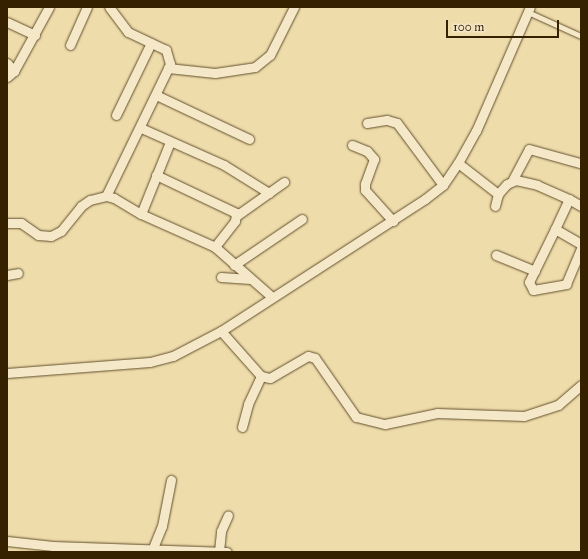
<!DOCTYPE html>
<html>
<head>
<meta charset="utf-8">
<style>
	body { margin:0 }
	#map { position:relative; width:588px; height:559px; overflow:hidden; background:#eedcab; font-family:"IM FELL Great Primer",serif }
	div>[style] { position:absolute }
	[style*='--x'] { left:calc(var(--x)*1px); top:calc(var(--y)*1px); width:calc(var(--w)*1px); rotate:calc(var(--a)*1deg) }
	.roads { filter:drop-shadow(0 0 1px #634f2b) drop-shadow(0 0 1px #634f2b) }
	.service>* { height:4.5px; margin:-2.25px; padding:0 2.25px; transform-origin:2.25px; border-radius:2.25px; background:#f4e8c8 }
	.minor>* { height:9px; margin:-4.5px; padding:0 4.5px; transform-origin:4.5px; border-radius:4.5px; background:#f4e8c8 }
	span { translate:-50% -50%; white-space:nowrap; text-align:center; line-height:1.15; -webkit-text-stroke:4px #f4e8c8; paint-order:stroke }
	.frame { position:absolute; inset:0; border:8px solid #352000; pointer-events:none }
	.scale { position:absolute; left:446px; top:20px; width:113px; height:18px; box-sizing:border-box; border:2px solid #352000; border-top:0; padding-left:5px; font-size:12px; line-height:14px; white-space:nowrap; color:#352000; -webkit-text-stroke:3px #f4e8c8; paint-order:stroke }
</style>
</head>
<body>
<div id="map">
	<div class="roads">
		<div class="service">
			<div style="--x:528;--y:12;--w:58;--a:24.4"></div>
		</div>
		<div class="minor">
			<div style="--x:7;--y:22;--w:31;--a:25"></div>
			<div style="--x:70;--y:45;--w:42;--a:-65.9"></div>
			<div style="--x:7;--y:63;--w:11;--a:49"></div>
			<div style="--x:168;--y:68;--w:47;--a:6.1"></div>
			<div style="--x:215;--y:73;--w:40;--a:-8.5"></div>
			<div style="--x:255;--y:67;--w:19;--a:-39"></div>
			<div style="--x:270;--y:55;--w:54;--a:-63.4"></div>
			<div style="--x:7;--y:77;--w:9;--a:-41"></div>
			<div style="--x:14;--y:71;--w:73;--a:-61.3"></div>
			<div style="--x:156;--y:95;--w:103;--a:25.3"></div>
			<div style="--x:116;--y:115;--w:80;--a:-64.1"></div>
			<div style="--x:367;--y:123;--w:20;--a:-9"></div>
			<div style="--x:387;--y:120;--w:10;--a:17"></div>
			<div style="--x:397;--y:123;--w:77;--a:53.4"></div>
			<div style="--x:141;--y:128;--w:91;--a:24"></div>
			<div style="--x:224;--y:165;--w:53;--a:31.9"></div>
			<div style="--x:352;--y:145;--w:16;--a:22"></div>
			<div style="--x:367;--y:151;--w:11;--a:49"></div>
			<div style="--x:374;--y:159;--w:27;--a:110"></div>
			<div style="--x:365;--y:184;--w:6;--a:90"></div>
			<div style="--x:365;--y:190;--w:42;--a:47.9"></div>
			<div style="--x:458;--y:163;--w:51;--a:37.8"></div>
			<div style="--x:498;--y:194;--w:13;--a:-48"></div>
			<div style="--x:507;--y:184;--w:10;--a:-24"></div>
			<div style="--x:516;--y:180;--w:22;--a:13"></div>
			<div style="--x:537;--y:185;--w:35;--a:24"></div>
			<div style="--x:156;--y:175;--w:89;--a:25.4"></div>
			<div style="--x:236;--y:213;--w:8;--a:97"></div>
			<div style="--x:235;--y:221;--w:33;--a:128"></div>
			<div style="--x:512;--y:181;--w:36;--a:-62"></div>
			<div style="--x:529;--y:149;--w:53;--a:15.4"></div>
			<div style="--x:106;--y:196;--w:147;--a:-64.1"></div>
			<div style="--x:170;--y:64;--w:15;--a:-106"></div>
			<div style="--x:166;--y:50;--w:42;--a:-154.7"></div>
			<div style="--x:128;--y:32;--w:31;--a:-127"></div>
			<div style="--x:495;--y:206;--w:12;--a:-76"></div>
			<div style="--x:581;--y:206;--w:14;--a:-150"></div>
			<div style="--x:569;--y:199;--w:33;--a:115"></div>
			<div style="--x:555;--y:229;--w:30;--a:30"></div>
			<div style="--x:141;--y:214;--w:78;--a:-68.1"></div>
			<div style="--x:236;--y:216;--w:59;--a:-35.3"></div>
			<div style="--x:7;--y:223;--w:14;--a:0"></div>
			<div style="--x:21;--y:223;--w:21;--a:35"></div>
			<div style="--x:38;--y:235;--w:13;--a:4"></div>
			<div style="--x:51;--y:236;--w:11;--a:-27"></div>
			<div style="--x:61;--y:231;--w:32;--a:-51"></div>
			<div style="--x:81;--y:206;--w:11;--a:-34"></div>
			<div style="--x:90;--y:200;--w:16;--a:-14"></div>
			<div style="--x:106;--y:196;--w:8;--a:14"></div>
			<div style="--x:114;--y:198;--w:31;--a:31"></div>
			<div style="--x:141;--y:214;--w:81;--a:24"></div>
			<div style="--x:215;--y:247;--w:76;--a:41.3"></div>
			<div style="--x:555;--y:229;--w:59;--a:116.1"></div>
			<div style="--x:529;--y:282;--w:9;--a:63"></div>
			<div style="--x:533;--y:290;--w:34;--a:-10"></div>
			<div style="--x:566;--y:284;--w:39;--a:-67"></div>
			<div style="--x:496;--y:255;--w:42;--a:22.3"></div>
			<div style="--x:234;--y:265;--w:82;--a:-34.1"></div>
			<div style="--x:7;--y:275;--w:11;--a:-10"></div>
			<div style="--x:221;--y:277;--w:29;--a:4"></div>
			<div style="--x:221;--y:331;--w:60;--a:48.4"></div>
			<div style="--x:261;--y:376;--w:9;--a:13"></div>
			<div style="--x:270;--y:378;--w:44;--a:-30.1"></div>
			<div style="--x:308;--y:356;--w:7;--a:16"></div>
			<div style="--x:315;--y:358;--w:72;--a:55.2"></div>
			<div style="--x:356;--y:417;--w:30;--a:14"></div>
			<div style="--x:385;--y:424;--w:53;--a:-11.9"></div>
			<div style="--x:437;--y:413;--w:87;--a:2"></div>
			<div style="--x:524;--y:416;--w:36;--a:-18"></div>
			<div style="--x:558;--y:405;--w:30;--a:-41"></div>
			<div style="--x:7;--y:373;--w:143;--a:-4.4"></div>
			<div style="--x:150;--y:362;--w:24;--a:-15"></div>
			<div style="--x:173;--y:356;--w:54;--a:-27.5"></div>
			<div style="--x:221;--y:331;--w:243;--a:-32.9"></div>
			<div style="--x:425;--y:199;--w:23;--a:-38"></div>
			<div style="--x:443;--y:185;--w:27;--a:-56"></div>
			<div style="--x:458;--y:163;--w:37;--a:-61"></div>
			<div style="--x:476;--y:131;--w:135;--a:-66.5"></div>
			<div style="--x:242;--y:427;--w:24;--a:-75"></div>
			<div style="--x:248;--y:404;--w:31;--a:-65"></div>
			<div style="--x:7;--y:541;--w:46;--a:6.2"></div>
			<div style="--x:53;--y:546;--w:174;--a:2"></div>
			<div style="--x:153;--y:548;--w:24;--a:-68"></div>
			<div style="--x:162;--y:526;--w:47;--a:-78.9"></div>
			<div style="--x:219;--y:551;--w:20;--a:-84"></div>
			<div style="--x:221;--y:531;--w:17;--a:-66"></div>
		</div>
	</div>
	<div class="frame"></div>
	<div class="scale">100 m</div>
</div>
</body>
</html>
